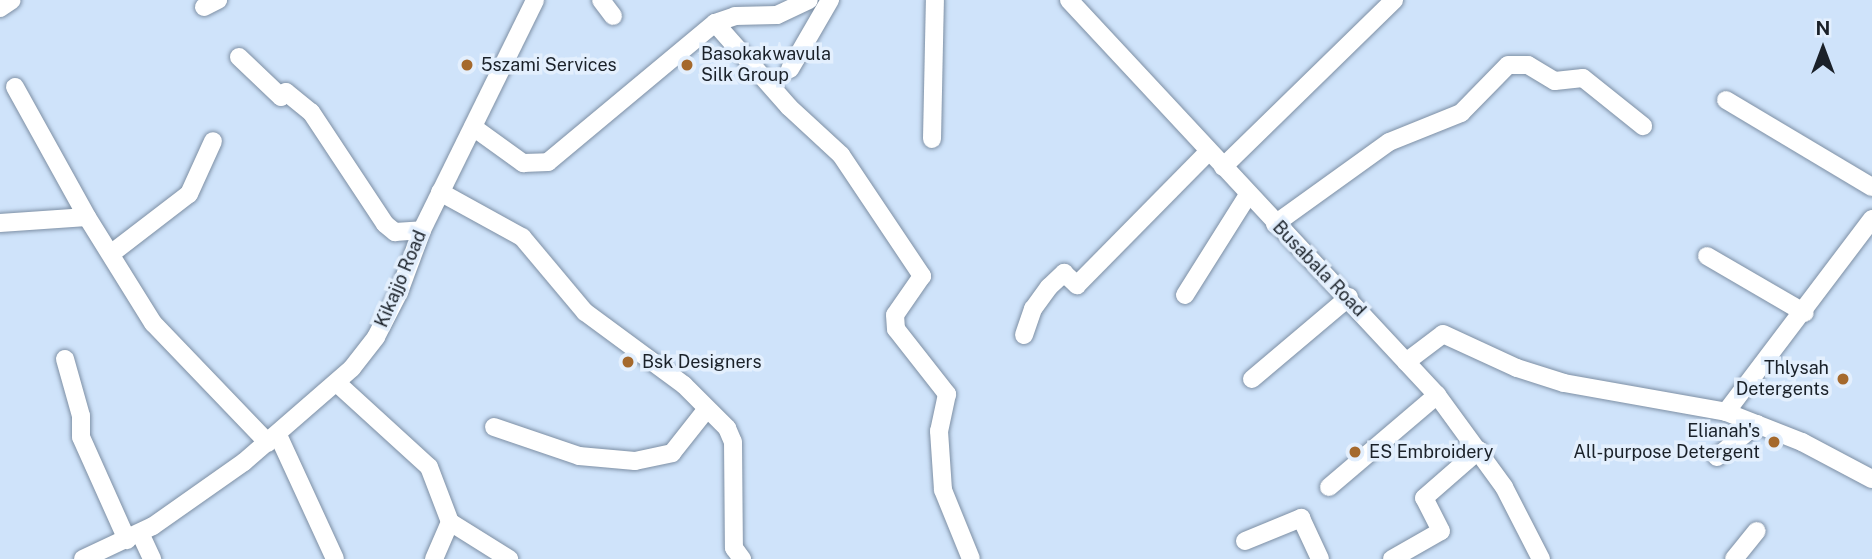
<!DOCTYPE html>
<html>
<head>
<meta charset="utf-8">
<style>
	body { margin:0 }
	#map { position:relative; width:1872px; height:559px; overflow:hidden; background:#cfe3fa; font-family:"Public Sans",sans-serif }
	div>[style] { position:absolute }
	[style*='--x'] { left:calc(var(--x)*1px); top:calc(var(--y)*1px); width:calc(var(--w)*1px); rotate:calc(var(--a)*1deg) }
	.roads { filter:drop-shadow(0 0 2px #7d8fa4) drop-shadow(0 0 2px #7d8fa4) }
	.minor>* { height:18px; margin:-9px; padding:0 9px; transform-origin:9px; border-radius:9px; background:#fff }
	.dots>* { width:19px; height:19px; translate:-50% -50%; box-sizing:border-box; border:4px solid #e3effd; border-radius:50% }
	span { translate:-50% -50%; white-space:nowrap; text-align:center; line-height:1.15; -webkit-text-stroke:7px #e3effd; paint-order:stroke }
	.poi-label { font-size:18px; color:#1a2129 }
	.left { translate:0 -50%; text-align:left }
	.right { translate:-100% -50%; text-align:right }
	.street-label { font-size:18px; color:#1a2129 }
	.north { position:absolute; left:1788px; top:14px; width:70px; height:70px; -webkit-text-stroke:5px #e3effd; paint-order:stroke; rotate:0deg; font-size:19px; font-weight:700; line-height:28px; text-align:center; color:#1a2129 }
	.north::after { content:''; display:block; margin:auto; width:24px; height:32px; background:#1a2129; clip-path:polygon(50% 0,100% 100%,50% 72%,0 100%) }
</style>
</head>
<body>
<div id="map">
	<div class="roads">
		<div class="minor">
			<div style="--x:601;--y:0;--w:20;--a:53"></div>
			<div style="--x:1069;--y:0;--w:540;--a:47.03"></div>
			<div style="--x:1437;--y:395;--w:114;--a:53.9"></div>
			<div style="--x:1504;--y:487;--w:81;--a:62.8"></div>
			<div style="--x:204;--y:7;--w:16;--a:-27"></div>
			<div style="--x:0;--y:8;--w:14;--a:-34"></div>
			<div style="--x:715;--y:23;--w:112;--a:48.6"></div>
			<div style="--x:789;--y:107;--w:71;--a:42.7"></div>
			<div style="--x:841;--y:155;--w:146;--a:56.2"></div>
			<div style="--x:922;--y:276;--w:47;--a:124.7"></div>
			<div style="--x:895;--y:315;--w:14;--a:86"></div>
			<div style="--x:896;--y:329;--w:83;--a:51.9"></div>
			<div style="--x:947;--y:394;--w:38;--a:102"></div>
			<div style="--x:939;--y:431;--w:59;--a:86.1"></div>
			<div style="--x:943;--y:490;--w:74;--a:67.9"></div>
			<div style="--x:239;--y:57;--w:58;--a:43.6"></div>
			<div style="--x:281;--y:97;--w:7;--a:-45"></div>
			<div style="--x:286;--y:92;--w:32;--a:39"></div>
			<div style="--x:311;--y:112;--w:134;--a:56.5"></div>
			<div style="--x:385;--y:224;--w:13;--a:39"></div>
			<div style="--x:395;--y:232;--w:27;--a:-4"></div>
			<div style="--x:790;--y:69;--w:80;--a:-59.9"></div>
			<div style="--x:15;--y:87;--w:149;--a:61"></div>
			<div style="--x:1726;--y:100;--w:170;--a:30.8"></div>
			<div style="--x:473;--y:127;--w:62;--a:35.8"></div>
			<div style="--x:523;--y:163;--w:25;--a:-2"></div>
			<div style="--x:548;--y:162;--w:217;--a:-39.8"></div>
			<div style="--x:715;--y:23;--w:21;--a:-19"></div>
			<div style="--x:735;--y:16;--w:42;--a:-1.4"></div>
			<div style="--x:777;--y:15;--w:35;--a:-25"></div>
			<div style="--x:932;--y:139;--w:139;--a:-88.8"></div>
			<div style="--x:1223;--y:167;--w:239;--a:-44.3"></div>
			<div style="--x:440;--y:192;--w:94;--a:28.8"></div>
			<div style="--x:522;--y:237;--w:98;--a:50"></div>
			<div style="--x:585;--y:312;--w:123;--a:36.4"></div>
			<div style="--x:684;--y:385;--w:61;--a:45"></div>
			<div style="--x:727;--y:428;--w:15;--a:67"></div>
			<div style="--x:733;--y:442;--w:106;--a:89.5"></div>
			<div style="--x:734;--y:548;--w:14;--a:54"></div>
			<div style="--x:0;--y:223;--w:87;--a:-3.9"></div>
			<div style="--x:87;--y:217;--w:125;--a:58.1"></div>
			<div style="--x:153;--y:323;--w:166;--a:46.2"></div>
			<div style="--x:1275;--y:224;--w:140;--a:-35.7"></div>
			<div style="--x:1389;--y:142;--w:78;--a:-21.9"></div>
			<div style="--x:1461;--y:113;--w:67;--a:-45.6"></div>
			<div style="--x:1508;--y:65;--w:20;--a:0"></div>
			<div style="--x:1528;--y:65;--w:31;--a:31"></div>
			<div style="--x:1555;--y:81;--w:28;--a:-6"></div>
			<div style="--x:1583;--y:78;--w:77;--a:38.7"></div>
			<div style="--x:112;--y:253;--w:97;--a:-37.5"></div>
			<div style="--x:189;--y:194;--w:58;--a:-65.6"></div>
			<div style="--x:1707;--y:256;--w:113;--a:30.2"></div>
			<div style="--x:1185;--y:295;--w:118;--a:-57.8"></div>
			<div style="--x:1024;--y:335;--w:28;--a:-71"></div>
			<div style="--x:1033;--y:309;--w:27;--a:-54"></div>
			<div style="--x:1049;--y:287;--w:21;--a:-43"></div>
			<div style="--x:1064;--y:273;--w:18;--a:43"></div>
			<div style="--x:1077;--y:285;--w:187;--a:-45.4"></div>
			<div style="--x:65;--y:359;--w:59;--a:74.3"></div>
			<div style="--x:81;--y:416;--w:21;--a:90"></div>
			<div style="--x:81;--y:437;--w:113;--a:65.9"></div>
			<div style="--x:1406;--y:362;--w:46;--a:-37.1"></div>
			<div style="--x:1443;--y:334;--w:81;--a:24.7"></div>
			<div style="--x:1517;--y:368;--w:49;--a:17.7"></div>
			<div style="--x:1564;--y:383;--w:165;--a:10.1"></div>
			<div style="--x:1726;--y:412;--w:82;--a:21.5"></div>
			<div style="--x:1802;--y:442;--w:79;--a:27.9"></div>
			<div style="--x:1252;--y:379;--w:127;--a:-40.2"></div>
			<div style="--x:338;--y:384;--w:123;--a:42.4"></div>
			<div style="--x:429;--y:467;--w:59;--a:69.1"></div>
			<div style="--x:450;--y:522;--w:70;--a:32.1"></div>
			<div style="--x:1726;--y:412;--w:242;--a:-52.9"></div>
			<div style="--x:494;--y:427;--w:90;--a:18.8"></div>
			<div style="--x:579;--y:456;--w:56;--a:5.1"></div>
			<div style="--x:635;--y:461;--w:38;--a:-12"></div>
			<div style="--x:672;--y:453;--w:55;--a:-51.7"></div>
			<div style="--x:278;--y:435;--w:136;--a:65.3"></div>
			<div style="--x:1717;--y:457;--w:52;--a:-39.5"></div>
			<div style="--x:1329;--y:487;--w:142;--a:-40.4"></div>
			<div style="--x:140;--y:533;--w:29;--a:65"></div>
			<div style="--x:1245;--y:541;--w:61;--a:-22.3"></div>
			<div style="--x:1301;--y:518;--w:45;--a:65.1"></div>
			<div style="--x:83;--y:559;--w:77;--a:-25.2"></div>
			<div style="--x:153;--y:526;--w:111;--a:-35.1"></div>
			<div style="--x:244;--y:462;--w:143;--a:-41"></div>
			<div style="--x:352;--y:368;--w:39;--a:-52"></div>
			<div style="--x:376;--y:337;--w:51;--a:-62.9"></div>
			<div style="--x:399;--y:292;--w:66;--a:-69.6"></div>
			<div style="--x:422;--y:230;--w:256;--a:-63.8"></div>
			<div style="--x:434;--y:559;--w:40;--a:-66.6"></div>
			<div style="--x:1392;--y:559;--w:56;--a:-29.7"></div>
			<div style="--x:1441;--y:531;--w:37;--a:-117"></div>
			<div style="--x:1424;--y:498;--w:73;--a:-41.1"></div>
			<div style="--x:1734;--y:559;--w:36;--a:-51"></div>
		</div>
	</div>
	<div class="dots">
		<div style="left:467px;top:65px;background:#a5692c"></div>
		<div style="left:687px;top:65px;background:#a5692c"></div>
		<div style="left:628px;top:362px;background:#a5692c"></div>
		<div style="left:1843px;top:379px;background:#a5692c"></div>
		<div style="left:1774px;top:442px;background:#a5692c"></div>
		<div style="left:1355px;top:452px;background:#a5692c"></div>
	</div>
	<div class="poi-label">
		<span class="left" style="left:701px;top:65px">Basokakwavula<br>Silk Group</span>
		<span class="left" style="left:481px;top:65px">5szami Services</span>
		<span class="left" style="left:642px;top:362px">Bsk Designers</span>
		<span class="right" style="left:1829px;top:379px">Thlysah<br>Detergents</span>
		<span class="right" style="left:1760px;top:442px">Elianah's<br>All-purpose Detergent</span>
		<span class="left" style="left:1369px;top:452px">ES Embroidery</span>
	</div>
	<div class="street-label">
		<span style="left:1319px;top:269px;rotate:46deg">Busabala Road</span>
		<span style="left:401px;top:279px;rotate:-67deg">Kikajjo Road</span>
	</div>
	<div class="north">N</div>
</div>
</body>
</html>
